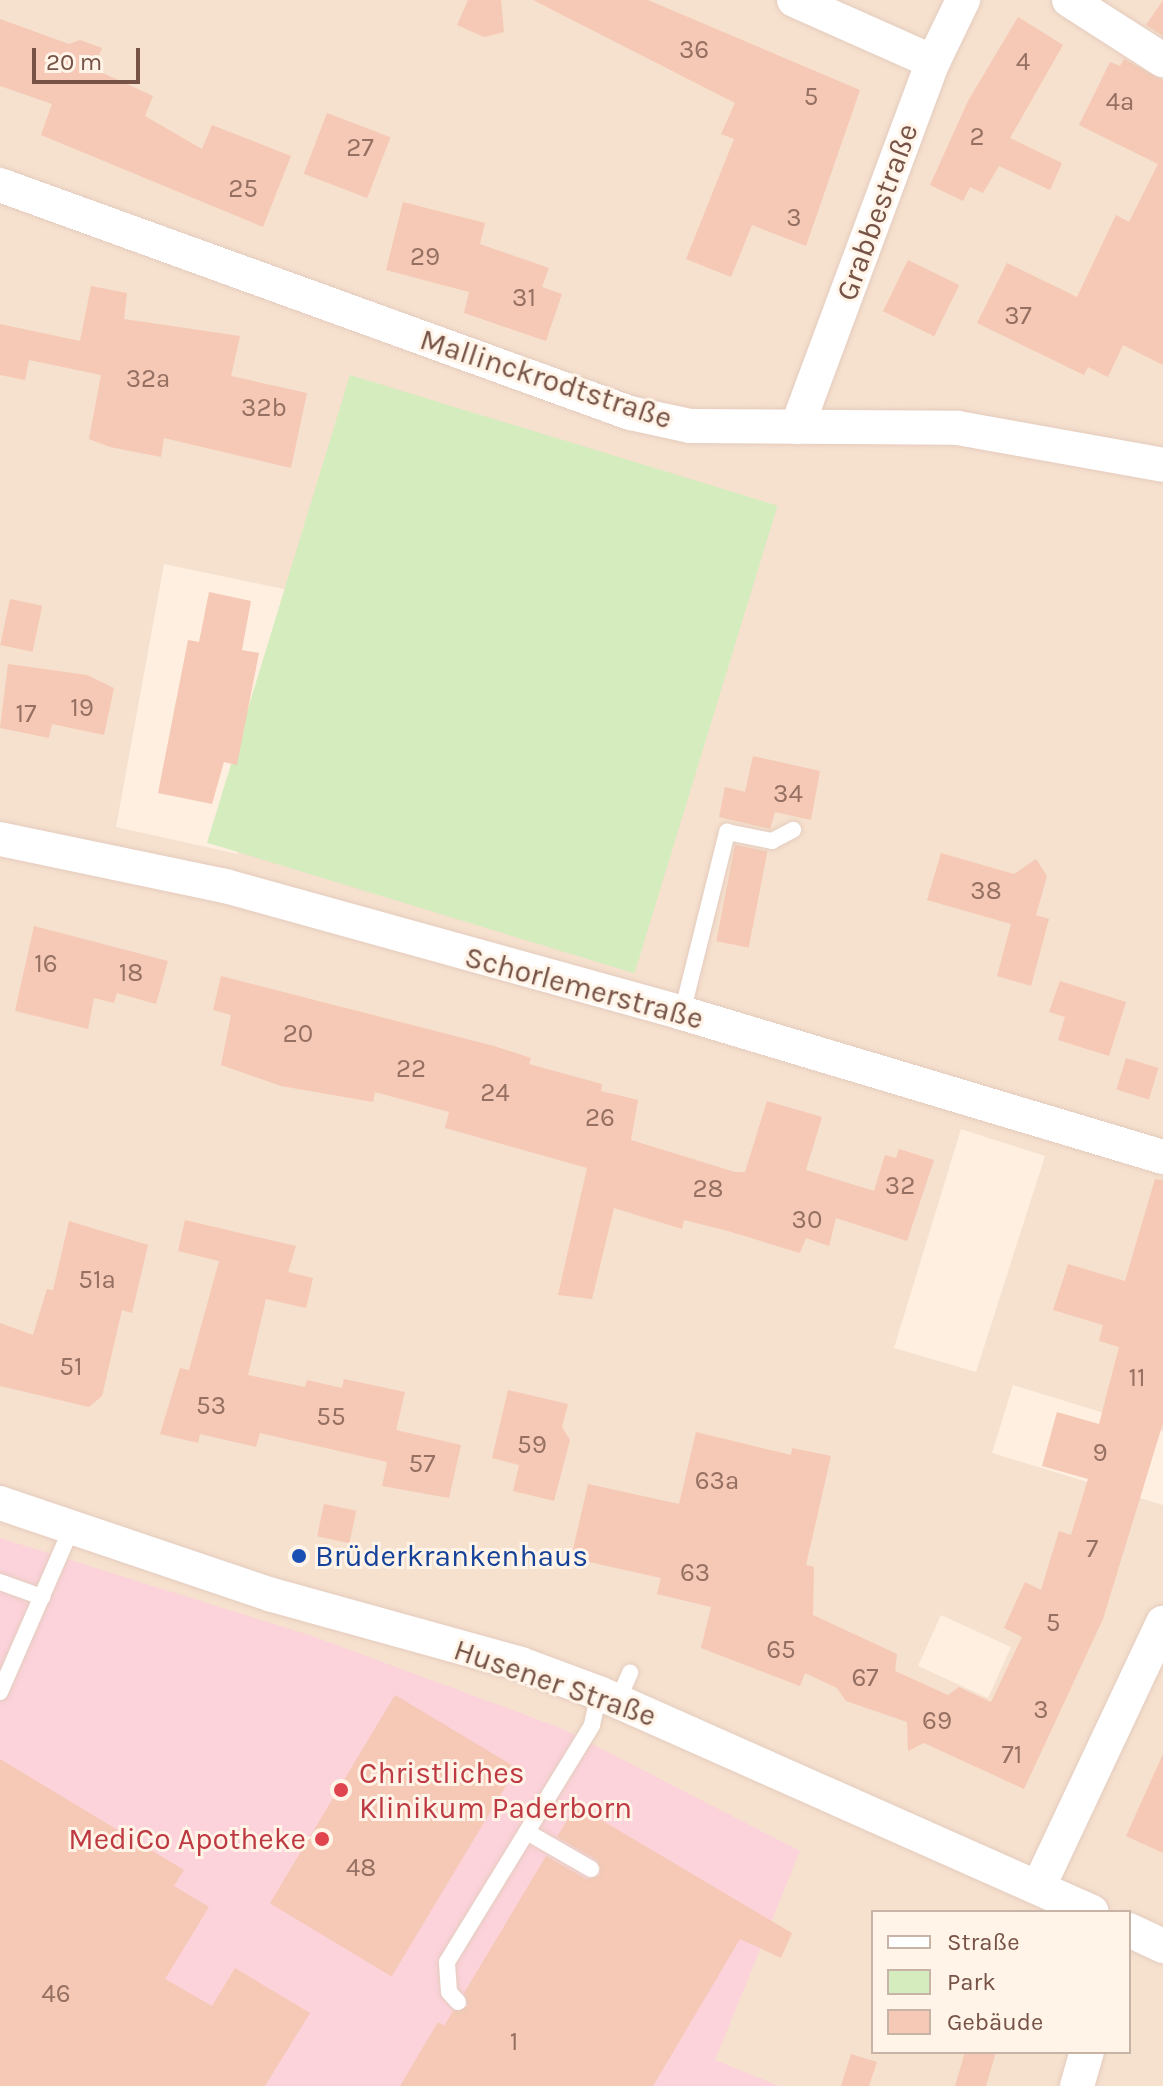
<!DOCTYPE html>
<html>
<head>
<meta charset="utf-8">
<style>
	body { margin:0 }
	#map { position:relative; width:1163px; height:2086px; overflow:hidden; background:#feefe0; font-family:Karla,sans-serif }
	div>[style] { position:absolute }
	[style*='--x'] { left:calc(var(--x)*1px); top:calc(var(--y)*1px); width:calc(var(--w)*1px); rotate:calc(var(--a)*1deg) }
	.residential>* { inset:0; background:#f6e0ce }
	.medical>* { inset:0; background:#fcd2db }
	.green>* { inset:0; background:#d4ecbe; transform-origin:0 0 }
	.building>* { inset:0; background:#f5c9b5; transform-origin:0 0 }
	.roads { filter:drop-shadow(0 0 2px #e4ccbe) drop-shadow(0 0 2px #e4ccbe) }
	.lane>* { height:16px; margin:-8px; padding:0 8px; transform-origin:8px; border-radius:8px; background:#fff }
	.street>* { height:34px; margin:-17px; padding:0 17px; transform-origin:17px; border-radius:17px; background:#fff }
	.dots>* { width:22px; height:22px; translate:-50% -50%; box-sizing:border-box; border:4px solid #fff4e7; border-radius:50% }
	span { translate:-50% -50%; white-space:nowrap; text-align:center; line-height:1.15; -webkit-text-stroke:6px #fff4e7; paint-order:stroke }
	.number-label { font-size:26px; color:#967062 }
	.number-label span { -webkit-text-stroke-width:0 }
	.street-label { font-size:30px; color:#765346 }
	.transit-label { font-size:30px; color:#164399 }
	.left { translate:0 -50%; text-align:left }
	.health-label { font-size:30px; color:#be3a42 }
	.right { translate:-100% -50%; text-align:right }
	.legend { position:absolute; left:871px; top:1910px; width:260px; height:144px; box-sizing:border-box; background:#fff4e7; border:2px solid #c8b4a7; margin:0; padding:10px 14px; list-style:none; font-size:24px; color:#765346 }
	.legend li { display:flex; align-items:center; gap:16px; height:40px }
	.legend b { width:40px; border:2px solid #c8b4a7 }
	.scale { position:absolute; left:32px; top:48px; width:108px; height:36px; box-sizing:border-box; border:4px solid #765346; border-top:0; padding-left:10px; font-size:24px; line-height:28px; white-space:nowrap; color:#765346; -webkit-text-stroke:6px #fff4e7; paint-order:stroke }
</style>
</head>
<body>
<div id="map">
	<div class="residential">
		<div style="clip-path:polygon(evenodd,0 0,1163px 0,1163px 1431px,1013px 1385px,992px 1453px,1163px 1505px,1163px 2086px,0 2086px,0 0,164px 564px,298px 592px,238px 854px,116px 827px,164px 564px,0 0,961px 1129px,1045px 1156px,976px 1372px,894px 1348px,961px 1129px,0 0,941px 1615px,1011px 1647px,988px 1698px,918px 1666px,941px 1615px,0 0,873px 1912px,1129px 1912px,1129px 2052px,873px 2052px,873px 1912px)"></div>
	</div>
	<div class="medical">
		<div style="clip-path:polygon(0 1538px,312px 1636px,563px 1729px,800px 1851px,715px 2060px,779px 2086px,0 2086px)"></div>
	</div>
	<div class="green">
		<div style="left:350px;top:375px;width:447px;height:489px;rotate:17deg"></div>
	</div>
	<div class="building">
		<div style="clip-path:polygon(468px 0,501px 0,504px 32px,484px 37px,457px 25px)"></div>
		<div style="clip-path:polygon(533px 0,648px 0,860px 90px,806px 246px,752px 225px,731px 277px,686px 259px,734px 139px,721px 134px,735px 103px)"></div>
		<div style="clip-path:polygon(1163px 0,1163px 36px,1146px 25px)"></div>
		<div style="clip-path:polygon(1018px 17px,1063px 45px,1010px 138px,1062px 163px,1050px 190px,999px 166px,983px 193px,970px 187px,963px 201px,930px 185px,968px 101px)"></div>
		<div style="clip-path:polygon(0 19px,69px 44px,80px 40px,102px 48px,94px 69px,153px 96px,145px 116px,202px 149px,212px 125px,291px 156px,263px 227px,41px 135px,52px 104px,0 86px)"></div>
		<div style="clip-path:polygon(1124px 59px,1163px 80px,1163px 365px,1123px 345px,1108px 377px,1088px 367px,1084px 375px,977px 323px,1007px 263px,1077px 297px,1116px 215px,1129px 222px,1158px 164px,1079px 125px,1110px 62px,1120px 66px)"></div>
		<div style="left:327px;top:113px;width:68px;height:65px;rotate:21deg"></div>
		<div style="clip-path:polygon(403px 202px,485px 223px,480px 244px,549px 268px,542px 287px,562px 294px,546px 341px,464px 313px,469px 292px,386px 270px)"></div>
		<div style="left:908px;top:260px;width:57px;height:57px;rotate:26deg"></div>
		<div style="clip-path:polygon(91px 286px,127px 293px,124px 319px,240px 336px,231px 376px,307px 393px,291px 468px,164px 438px,161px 457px,110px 447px,89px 439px,101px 375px,29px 360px,25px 380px,0 375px,0 324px,80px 341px)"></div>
		<div style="clip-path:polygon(209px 592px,251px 601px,242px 650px,259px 653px,237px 765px,224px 762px,212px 804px,158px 793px,188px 640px,199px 642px)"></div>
		<div style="left:10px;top:599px;width:33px;height:47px;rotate:12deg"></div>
		<div style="clip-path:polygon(8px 664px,87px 675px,114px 688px,104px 735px,52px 724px,49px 738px,0 728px)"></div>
		<div style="clip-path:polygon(753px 756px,820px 771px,811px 820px,775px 812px,770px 829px,719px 817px,725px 787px,745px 792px)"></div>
		<div style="left:735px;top:845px;width:33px;height:98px;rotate:11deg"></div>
		<div style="clip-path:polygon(941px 853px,1014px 874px,1036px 859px,1047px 876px,1036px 915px,1049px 919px,1031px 986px,997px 976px,1011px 924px,927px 900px)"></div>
		<div style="clip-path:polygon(34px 926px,168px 961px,156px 1004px,117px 993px,114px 1003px,94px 998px,88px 1029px,15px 1011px)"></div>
		<div style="clip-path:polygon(221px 976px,494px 1046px,531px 1058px,529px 1064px,602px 1084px,601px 1091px,638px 1100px,631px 1140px,735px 1172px,745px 1172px,767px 1101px,822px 1117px,806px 1170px,874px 1191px,885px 1155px,896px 1158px,899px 1149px,934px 1160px,907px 1241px,836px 1218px,829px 1246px,806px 1238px,800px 1253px,728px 1231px,684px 1220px,682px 1229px,614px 1208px,592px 1299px,558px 1295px,587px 1168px,445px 1128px,449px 1112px,375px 1092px,373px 1102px,281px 1086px,221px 1065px,231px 1015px,213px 1010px)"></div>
		<div style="clip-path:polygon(1060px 981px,1126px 1002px,1109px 1056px,1058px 1040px,1065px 1017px,1049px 1012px)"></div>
		<div style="left:1126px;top:1058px;width:34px;height:33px;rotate:17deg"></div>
		<div style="clip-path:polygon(1155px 1179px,1163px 1180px,1163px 1423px,1103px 1619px,1024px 1789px,924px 1743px,908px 1751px,907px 1722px,846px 1701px,837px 1688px,805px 1673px,800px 1686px,701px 1648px,711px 1607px,657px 1594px,661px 1578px,571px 1558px,588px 1484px,679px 1504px,696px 1432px,791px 1455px,792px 1448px,831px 1456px,806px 1565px,814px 1567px,813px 1615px,897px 1654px,895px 1671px,948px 1695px,959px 1687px,991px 1702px,1022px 1637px,1004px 1628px,1025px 1582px,1041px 1590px,1059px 1531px,1071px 1535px,1088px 1479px,1042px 1466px,1057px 1412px,1099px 1424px,1119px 1347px,1099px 1341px,1103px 1325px,1053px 1310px,1068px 1264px,1125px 1281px)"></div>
		<div style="clip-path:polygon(185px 1220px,296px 1246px,288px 1272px,313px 1278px,306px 1308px,266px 1299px,248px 1375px,305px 1387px,307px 1380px,342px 1388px,344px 1379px,405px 1392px,396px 1430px,461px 1445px,449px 1498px,382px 1486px,387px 1462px,260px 1433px,256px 1447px,200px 1434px,198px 1443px,160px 1434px,180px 1368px,189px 1370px,219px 1261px,178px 1251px)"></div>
		<div style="clip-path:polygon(69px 1221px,148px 1245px,132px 1313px,122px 1310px,102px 1396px,89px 1407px,0 1386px,0 1323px,33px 1335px,47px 1289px,53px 1290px)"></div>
		<div style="clip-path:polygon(508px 1390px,568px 1404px,562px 1427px,570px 1440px,554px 1501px,513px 1491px,519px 1465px,492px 1458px)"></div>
		<div style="left:324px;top:1504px;width:33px;height:33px;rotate:12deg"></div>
		<div style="left:395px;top:1695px;width:142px;height:243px;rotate:31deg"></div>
		<div style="clip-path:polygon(1163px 1754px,1163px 1853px,1126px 1836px)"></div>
		<div style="clip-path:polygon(0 1759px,184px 1870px,174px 1886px,209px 1907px,165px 1979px,212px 2006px,235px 1968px,310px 2013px,265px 2086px,0 2086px)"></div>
		<div style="clip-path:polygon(576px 1805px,792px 1933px,781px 1958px,740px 1939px,653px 2086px,400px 2086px,438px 2022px,444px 2026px,453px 2011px,468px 2006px,464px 1993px,546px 1856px,586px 1879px,600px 1875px,597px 1860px,557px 1837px)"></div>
		<div style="clip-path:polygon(965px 2052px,996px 2052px,986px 2086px,955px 2086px)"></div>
		<div style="clip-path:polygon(851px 2054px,877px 2062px,869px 2086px,841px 2086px)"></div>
	</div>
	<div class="roads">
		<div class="lane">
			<div style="--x:682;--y:1013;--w:187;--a:-76"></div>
			<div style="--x:727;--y:832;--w:46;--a:11.3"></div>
			<div style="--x:772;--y:841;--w:24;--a:-28"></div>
			<div style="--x:0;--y:1582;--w:45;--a:19.7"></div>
			<div style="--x:0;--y:1692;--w:180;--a:-66.4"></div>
			<div style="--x:618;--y:1700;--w:30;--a:-66"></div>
			<div style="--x:527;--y:1832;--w:74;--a:30"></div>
			<div style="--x:458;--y:2002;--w:13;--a:-132"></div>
			<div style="--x:449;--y:1992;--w:30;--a:-94"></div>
			<div style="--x:447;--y:1962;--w:278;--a:-58.5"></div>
			<div style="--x:592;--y:1725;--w:33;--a:-78"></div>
		</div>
		<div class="street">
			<div style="--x:794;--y:0;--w:152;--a:24"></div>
			<div style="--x:1069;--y:0;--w:112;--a:32.6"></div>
			<div style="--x:0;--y:185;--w:670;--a:19.9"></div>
			<div style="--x:630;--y:413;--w:61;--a:12.2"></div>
			<div style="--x:690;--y:426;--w:268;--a:0.4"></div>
			<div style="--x:958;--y:428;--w:208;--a:10.2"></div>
			<div style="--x:797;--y:427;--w:390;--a:-69.6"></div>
			<div style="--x:933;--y:62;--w:69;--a:-64.2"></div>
			<div style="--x:0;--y:839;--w:230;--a:11.8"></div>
			<div style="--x:225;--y:886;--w:474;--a:15.5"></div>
			<div style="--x:682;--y:1013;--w:502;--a:16.67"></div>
			<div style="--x:0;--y:1503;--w:287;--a:18.7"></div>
			<div style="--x:272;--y:1595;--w:258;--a:15.5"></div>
			<div style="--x:521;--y:1664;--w:83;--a:20.4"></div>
			<div style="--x:599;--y:1693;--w:539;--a:23.95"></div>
			<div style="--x:1039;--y:1886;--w:291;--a:-64.8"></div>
			<div style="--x:1129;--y:1930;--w:38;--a:25"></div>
			<div style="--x:1077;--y:2086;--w:35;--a:-74"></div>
		</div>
	</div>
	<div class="dots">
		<div style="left:299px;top:1556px;background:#1a4fb4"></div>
		<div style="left:341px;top:1790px;background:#e0444e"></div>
		<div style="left:322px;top:1839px;background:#e0444e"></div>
	</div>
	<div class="number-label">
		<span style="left:694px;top:50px">36</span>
		<span style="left:1023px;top:62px">4</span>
		<span style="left:811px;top:97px">5</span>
		<span style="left:1120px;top:102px">4a</span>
		<span style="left:977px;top:137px">2</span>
		<span style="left:360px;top:148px">27</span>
		<span style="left:243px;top:189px">25</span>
		<span style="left:794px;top:218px">3</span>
		<span style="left:425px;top:257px">29</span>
		<span style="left:524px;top:298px">31</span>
		<span style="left:1018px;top:316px">37</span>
		<span style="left:148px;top:379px">32a</span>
		<span style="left:264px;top:408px">32b</span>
		<span style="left:82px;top:708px">19</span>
		<span style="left:26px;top:714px">17</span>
		<span style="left:788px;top:794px">34</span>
		<span style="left:986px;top:891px">38</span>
		<span style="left:46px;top:964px">16</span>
		<span style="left:131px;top:973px">18</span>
		<span style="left:298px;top:1034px">20</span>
		<span style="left:411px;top:1069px">22</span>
		<span style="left:495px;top:1093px">24</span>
		<span style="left:600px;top:1118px">26</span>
		<span style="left:900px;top:1186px">32</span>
		<span style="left:708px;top:1189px">28</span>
		<span style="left:807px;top:1220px">30</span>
		<span style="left:97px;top:1280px">51a</span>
		<span style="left:71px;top:1367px">51</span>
		<span style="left:1137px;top:1378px">11</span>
		<span style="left:211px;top:1406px">53</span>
		<span style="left:331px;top:1417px">55</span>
		<span style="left:532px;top:1445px">59</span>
		<span style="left:1100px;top:1453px">9</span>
		<span style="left:422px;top:1464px">57</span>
		<span style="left:717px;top:1481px">63a</span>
		<span style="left:1092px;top:1549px">7</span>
		<span style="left:695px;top:1573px">63</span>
		<span style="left:1053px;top:1623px">5</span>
		<span style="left:781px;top:1650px">65</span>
		<span style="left:865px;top:1678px">67</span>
		<span style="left:1041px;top:1710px">3</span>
		<span style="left:937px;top:1721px">69</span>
		<span style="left:1012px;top:1755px">71</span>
		<span style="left:361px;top:1868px">48</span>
		<span style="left:56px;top:1994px">46</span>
		<span style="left:514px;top:2042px">1</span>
	</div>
	<div class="street-label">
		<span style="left:877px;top:212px;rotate:-70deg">Grabbestraße</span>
		<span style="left:546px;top:379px;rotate:18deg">Mallinckrodtstraße</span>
		<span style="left:584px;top:988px;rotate:15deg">Schorlemerstraße</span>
		<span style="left:555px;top:1683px;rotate:19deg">Husener Straße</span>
	</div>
	<div class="transit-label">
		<span class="left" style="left:315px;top:1556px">Brüderkrankenhaus</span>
	</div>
	<div class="health-label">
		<span class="left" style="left:359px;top:1790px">Christliches<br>Klinikum Paderborn</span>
		<span class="right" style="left:306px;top:1839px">MediCo Apotheke</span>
	</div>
	<ul class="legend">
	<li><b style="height:10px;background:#fff"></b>Straße</li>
	<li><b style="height:22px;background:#d4ecbe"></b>Park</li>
	<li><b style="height:22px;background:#f5c9b5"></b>Gebäude</li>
	</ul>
	<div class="scale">20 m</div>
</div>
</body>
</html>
